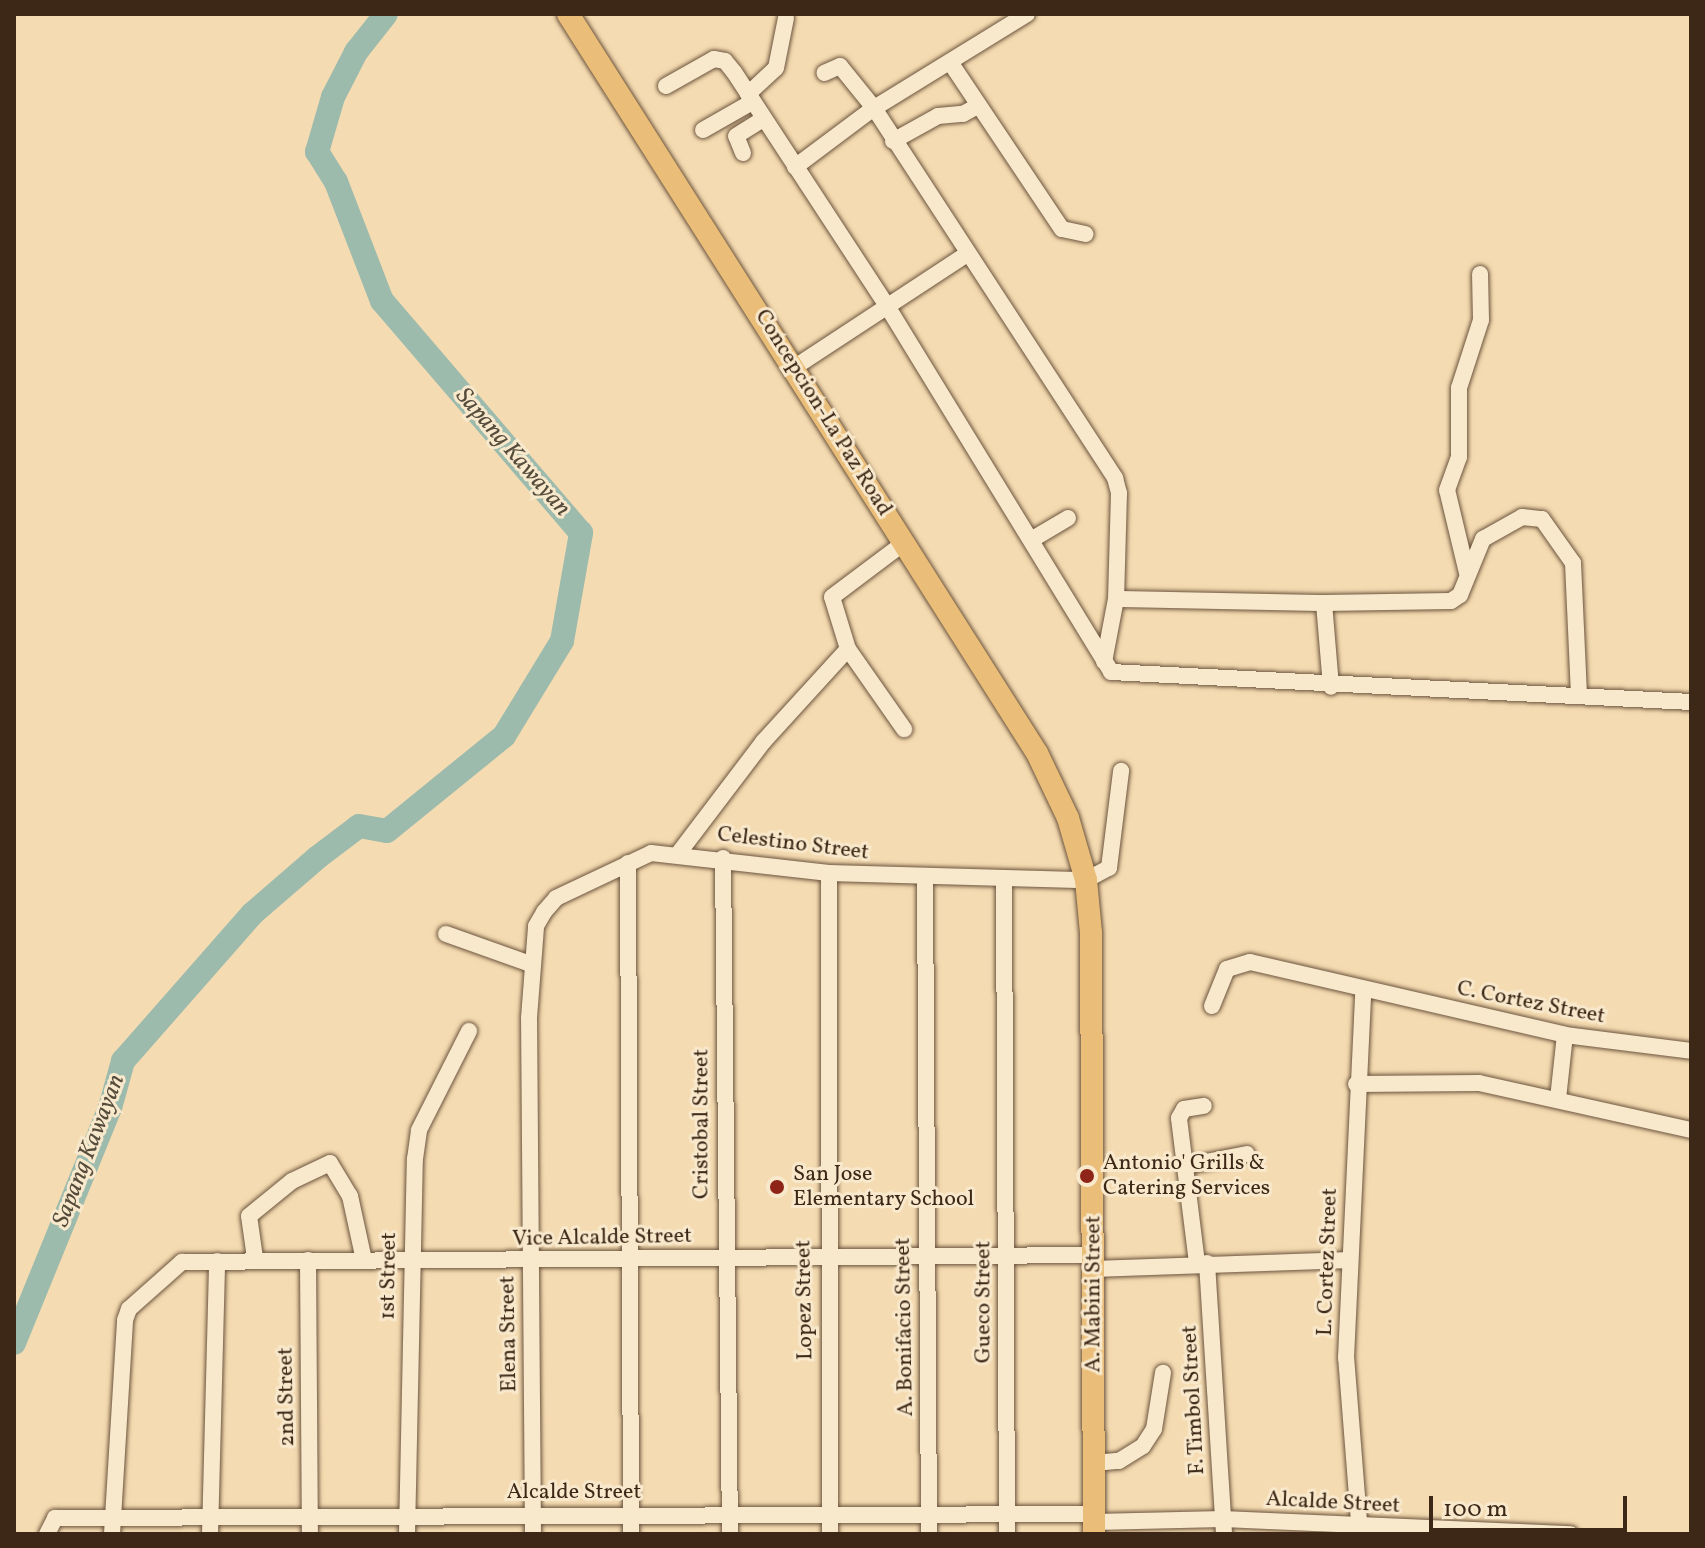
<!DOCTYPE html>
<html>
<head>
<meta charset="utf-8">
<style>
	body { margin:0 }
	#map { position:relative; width:1705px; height:1548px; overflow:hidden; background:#f5dbb1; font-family:Vollkorn,serif }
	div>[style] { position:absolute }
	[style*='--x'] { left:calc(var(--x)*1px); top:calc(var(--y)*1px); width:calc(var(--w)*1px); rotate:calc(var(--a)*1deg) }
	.river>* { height:24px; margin:-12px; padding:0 12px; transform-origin:12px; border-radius:12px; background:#9cbbad }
	.roads { filter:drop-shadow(0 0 2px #6b543d) drop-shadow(0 0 2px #6b543d) }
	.minor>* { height:16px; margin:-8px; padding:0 8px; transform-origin:8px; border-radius:8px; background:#f8e8cc }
	.major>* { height:22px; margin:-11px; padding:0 11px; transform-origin:11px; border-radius:11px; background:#eabe78 }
	.dots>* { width:22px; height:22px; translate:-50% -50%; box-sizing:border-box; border:4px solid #f8e8cc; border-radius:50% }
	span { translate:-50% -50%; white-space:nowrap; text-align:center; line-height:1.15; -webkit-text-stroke:6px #f8e8cc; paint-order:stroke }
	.street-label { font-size:22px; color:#3d2716 }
	.poi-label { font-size:22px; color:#3d2716 }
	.left { translate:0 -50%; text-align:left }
	.water-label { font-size:24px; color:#554c3c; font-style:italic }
	.frame { position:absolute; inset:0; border:16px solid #3d2716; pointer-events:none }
	.scale { position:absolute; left:1429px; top:1496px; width:198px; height:36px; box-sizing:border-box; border:4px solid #3d2716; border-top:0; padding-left:10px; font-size:24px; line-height:28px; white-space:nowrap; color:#3d2716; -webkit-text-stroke:6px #f8e8cc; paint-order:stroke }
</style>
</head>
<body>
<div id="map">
	<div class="river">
		<div style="--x:14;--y:1343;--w:254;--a:-67.8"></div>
		<div style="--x:110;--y:1108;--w:49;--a:-74.5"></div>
		<div style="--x:123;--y:1061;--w:196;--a:-48.7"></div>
		<div style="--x:252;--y:914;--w:87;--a:-40.8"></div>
		<div style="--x:318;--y:857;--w:51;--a:-37.1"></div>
		<div style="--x:359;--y:826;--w:28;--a:10"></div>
		<div style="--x:387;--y:831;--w:151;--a:-39.1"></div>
		<div style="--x:504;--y:736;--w:111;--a:-58.6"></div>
		<div style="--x:562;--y:641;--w:110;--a:-80"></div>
		<div style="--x:581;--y:533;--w:306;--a:-130.6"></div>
		<div style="--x:382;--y:301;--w:128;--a:-111.1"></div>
		<div style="--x:336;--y:182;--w:36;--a:-122"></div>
		<div style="--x:317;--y:152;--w:57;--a:-73.8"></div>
		<div style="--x:333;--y:97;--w:51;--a:-62.9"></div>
		<div style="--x:356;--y:52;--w:48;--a:-51.7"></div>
	</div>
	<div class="roads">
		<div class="minor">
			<div style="--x:1027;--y:14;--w:180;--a:148.4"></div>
			<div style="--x:874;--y:108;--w:442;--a:56.9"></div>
			<div style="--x:1115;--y:478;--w:16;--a:75"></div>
			<div style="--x:1119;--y:493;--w:106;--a:91.6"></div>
			<div style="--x:1116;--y:599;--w:64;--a:100.8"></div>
			<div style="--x:950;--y:62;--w:201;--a:56.2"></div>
			<div style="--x:1062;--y:229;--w:24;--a:12"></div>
			<div style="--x:666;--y:86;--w:55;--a:-29.4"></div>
			<div style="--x:714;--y:59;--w:11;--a:10"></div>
			<div style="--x:725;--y:61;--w:14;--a:51"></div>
			<div style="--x:734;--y:72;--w:280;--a:56.8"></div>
			<div style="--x:887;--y:306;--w:429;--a:58.5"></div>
			<div style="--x:1111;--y:672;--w:581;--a:2.96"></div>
			<div style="--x:748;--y:94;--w:38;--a:-43"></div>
			<div style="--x:776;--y:68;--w:51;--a:-78.7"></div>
			<div style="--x:703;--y:130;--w:56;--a:-29.7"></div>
			<div style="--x:893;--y:141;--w:51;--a:-29.1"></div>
			<div style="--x:938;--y:116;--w:25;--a:-5"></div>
			<div style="--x:963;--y:114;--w:18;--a:-29"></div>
			<div style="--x:743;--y:153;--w:18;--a:-112"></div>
			<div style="--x:736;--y:136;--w:32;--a:-32"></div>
			<div style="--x:795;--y:167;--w:99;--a:-36.8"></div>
			<div style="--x:874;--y:108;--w:54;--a:-129"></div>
			<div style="--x:840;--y:66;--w:17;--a:156"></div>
			<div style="--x:795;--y:367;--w:206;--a:-33.3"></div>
			<div style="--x:1031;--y:540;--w:43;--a:-30.7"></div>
			<div style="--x:1467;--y:573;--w:85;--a:-103.5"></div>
			<div style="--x:1447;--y:490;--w:35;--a:-70"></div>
			<div style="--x:1459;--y:457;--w:69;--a:-90"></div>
			<div style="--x:1459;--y:388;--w:71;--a:-72.1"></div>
			<div style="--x:1481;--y:320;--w:46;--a:-91.2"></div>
			<div style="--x:1116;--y:599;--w:208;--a:1.1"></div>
			<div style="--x:1324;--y:603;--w:84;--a:85.2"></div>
			<div style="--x:1324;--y:603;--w:127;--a:-0.9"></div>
			<div style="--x:1451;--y:601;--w:11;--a:-34"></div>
			<div style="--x:1460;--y:595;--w:61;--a:-67.7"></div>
			<div style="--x:1483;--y:539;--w:45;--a:-29.4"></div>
			<div style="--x:1522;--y:517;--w:20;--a:6"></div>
			<div style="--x:1542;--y:519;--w:54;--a:54.8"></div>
			<div style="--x:1573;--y:563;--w:133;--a:87.4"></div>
			<div style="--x:848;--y:649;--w:98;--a:55"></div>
			<div style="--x:678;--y:854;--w:141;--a:-52.8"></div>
			<div style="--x:763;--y:742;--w:126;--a:-47.6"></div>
			<div style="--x:848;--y:649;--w:54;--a:-107.1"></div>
			<div style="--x:832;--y:597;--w:90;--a:-36.9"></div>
			<div style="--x:723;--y:858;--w:676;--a:89.41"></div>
			<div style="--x:628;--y:863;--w:671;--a:89.74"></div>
			<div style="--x:829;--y:873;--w:661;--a:89.91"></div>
			<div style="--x:925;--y:879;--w:655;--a:89.65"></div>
			<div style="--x:1004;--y:879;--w:655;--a:89.74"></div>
			<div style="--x:446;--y:934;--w:92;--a:19.6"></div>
			<div style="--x:1212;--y:1006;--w:40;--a:-68"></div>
			<div style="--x:1227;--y:969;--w:24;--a:-17"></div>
			<div style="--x:1250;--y:962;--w:323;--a:13"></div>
			<div style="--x:1565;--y:1035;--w:127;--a:7.2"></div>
			<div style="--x:1356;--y:1084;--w:123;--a:-0.5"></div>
			<div style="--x:1479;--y:1083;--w:217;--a:12.5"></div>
			<div style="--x:1558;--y:1099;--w:64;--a:-83.8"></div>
			<div style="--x:1185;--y:1166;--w:63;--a:-11"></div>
			<div style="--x:255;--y:1258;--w:42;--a:-98.1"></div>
			<div style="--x:249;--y:1216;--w:55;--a:-39.1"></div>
			<div style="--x:292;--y:1181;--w:42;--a:-25.3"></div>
			<div style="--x:330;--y:1163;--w:39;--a:59"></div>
			<div style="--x:350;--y:1196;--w:66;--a:77.7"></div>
			<div style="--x:308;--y:1260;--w:274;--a:89.6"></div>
			<div style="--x:1197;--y:1263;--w:146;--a:-97.1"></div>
			<div style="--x:1179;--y:1118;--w:10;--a:-61"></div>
			<div style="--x:1184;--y:1109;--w:20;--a:-9"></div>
			<div style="--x:1207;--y:1263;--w:272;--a:86.4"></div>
			<div style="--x:1094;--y:1269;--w:256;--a:-2"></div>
			<div style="--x:1094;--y:1463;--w:25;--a:-5"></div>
			<div style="--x:1119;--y:1461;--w:28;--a:-32"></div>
			<div style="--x:1143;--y:1446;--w:20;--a:-57"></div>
			<div style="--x:1154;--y:1429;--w:57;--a:-80.9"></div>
			<div style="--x:1094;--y:1522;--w:129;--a:-1.3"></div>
			<div style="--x:1223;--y:1519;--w:348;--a:2.5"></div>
			<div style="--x:47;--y:1534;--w:18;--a:-63"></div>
			<div style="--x:55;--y:1518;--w:1039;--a:-0.22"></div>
			<div style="--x:112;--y:1534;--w:214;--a:-86.5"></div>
			<div style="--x:125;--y:1320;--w:12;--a:-70"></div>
			<div style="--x:129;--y:1309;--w:71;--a:-41.6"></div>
			<div style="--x:182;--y:1262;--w:912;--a:-0.44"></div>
			<div style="--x:210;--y:1534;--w:273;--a:-88.5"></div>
			<div style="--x:407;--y:1534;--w:375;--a:-88.8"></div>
			<div style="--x:415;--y:1159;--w:29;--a:-82"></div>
			<div style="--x:419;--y:1130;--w:111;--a:-63.2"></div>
			<div style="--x:533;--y:1534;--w:516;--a:-90.44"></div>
			<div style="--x:529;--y:1018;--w:92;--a:-85.6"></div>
			<div style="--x:536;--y:926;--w:16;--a:-60"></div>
			<div style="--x:544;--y:912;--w:18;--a:-49"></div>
			<div style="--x:556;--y:898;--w:105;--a:-25.3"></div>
			<div style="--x:651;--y:853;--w:179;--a:6.4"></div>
			<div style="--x:829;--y:873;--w:257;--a:1.6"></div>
			<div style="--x:1086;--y:880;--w:26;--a:-28"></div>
			<div style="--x:1109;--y:868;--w:98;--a:-82.9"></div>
			<div style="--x:1360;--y:1534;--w:177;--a:-94.5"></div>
			<div style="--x:1346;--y:1358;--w:366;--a:-87.3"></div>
		</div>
		<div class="major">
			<div style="--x:568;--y:14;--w:875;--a:57.6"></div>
			<div style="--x:1037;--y:753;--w:72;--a:64.5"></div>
			<div style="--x:1068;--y:818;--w:65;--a:73.8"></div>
			<div style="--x:1086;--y:880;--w:53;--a:84.6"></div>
			<div style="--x:1091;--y:933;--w:601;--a:89.71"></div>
		</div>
	</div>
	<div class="dots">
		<div style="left:1087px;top:1176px;background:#8f2418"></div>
		<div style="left:777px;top:1187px;background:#8f2418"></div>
	</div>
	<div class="street-label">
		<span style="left:823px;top:413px;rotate:58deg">Concepcion-La Paz Road</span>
		<span style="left:793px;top:844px;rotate:7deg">Celestino Street</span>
		<span style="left:1531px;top:1003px;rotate:11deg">C. Cortez Street</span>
		<span style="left:702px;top:1124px;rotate:-90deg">Cristobal Street</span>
		<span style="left:602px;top:1238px;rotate:-1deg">Vice Alcalde Street</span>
		<span style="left:1328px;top:1262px;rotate:-88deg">L. Cortez Street</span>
		<span style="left:389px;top:1276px;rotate:-89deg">1st Street</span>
		<span style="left:1094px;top:1294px;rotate:-90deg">A. Mabini Street</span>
		<span style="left:805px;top:1300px;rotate:-91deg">Lopez Street</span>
		<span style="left:984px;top:1302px;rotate:-90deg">Gueco Street</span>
		<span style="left:905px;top:1327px;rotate:-91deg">A. Bonifacio Street</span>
		<span style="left:509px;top:1334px;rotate:-91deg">Elena Street</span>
		<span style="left:287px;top:1397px;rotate:-91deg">2nd Street</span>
		<span style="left:1194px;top:1400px;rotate:-93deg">F. Timbol Street</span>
		<span style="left:574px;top:1493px">Alcalde Street</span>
		<span style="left:1333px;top:1503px;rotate:3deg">Alcalde Street</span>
	</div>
	<div class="poi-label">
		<span class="left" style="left:1103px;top:1176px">Antonio' Grills &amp;<br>Catering Services</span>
		<span class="left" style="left:793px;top:1187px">San Jose<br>Elementary School</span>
	</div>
	<div class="water-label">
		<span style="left:512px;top:453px;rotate:49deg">Sapang Kawayan</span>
		<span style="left:90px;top:1151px;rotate:-69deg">Sapang Kawayan</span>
	</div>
	<div class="frame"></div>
	<div class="scale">100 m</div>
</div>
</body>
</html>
